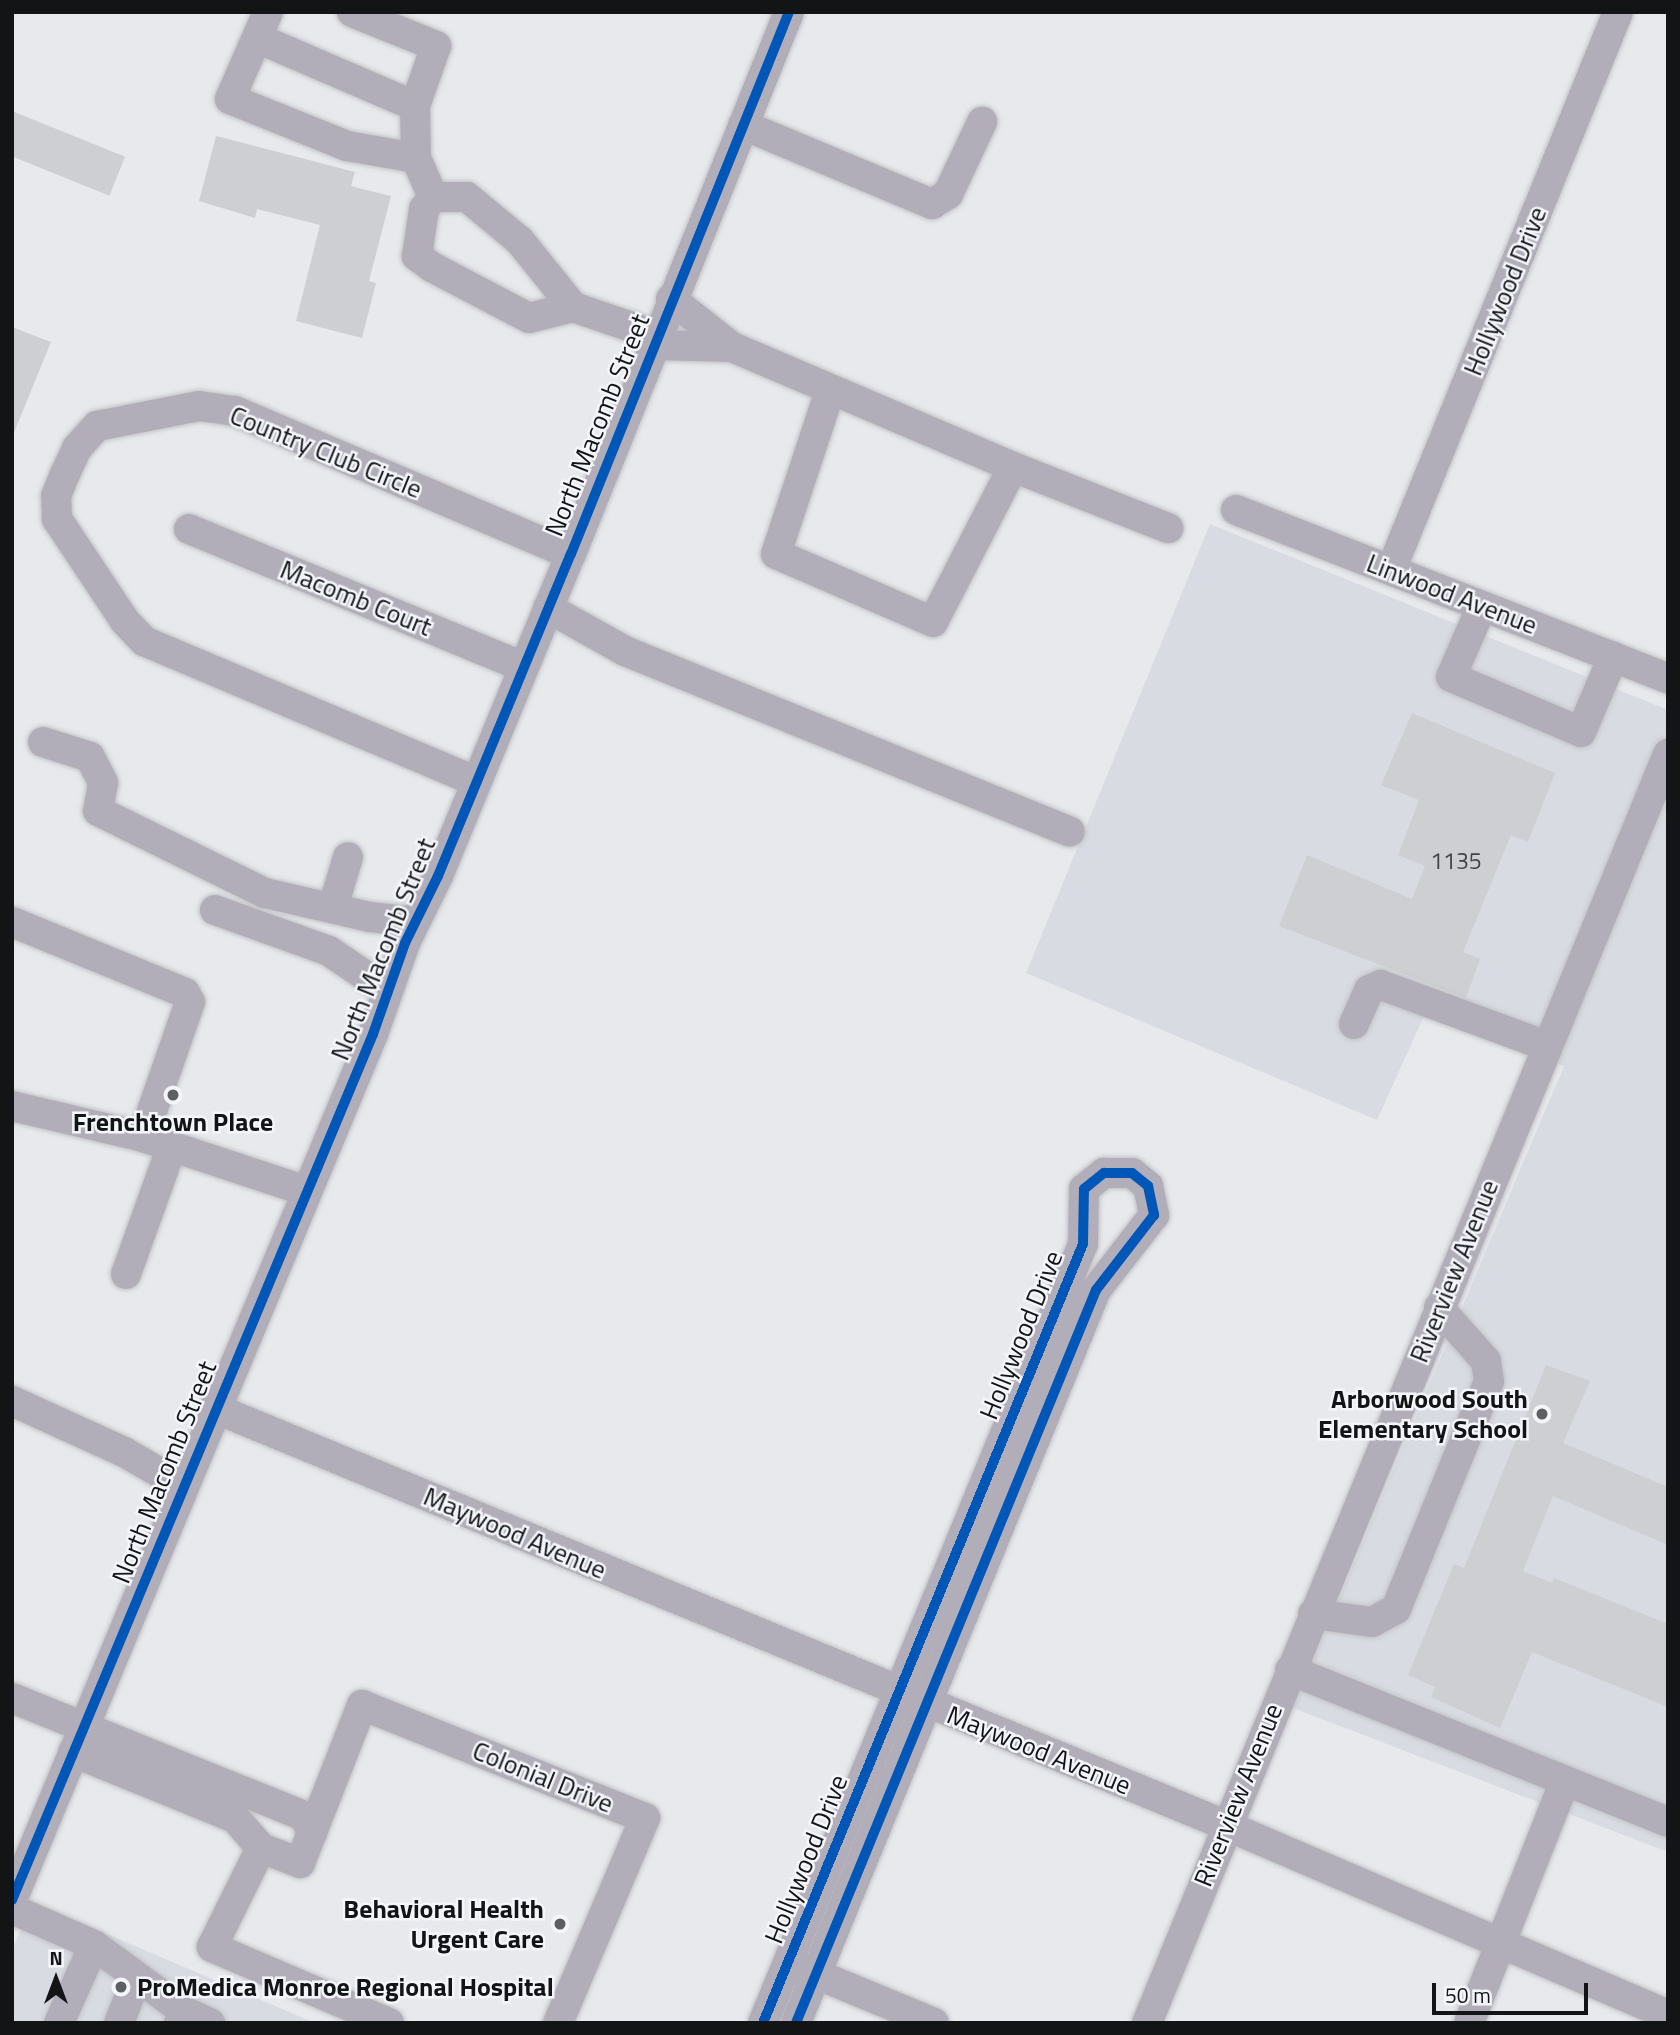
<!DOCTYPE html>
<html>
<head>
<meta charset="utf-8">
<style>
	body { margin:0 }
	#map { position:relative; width:1680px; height:2035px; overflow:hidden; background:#e8e9ed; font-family:"Titillium Web",sans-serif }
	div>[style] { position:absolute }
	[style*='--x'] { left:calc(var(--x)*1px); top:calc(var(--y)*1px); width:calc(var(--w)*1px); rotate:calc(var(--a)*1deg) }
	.built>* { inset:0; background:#d9dbe3 }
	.building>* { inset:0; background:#cecfd2; transform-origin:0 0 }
	.roads { filter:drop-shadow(0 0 2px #c2c3c5) drop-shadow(0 0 2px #c2c3c5) }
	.minor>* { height:30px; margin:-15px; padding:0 15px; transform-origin:15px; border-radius:15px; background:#b2aeb9 }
	.cycleway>* { height:10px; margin:-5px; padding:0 5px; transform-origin:5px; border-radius:5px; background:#0057b8 }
	.dots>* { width:19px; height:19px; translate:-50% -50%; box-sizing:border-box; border:4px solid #f4f5fb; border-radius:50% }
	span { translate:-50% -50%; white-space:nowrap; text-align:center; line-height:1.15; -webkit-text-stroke:5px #f4f5fb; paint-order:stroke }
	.number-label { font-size:23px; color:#434446 }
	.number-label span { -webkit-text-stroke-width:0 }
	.street-label { font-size:26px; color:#131416 }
	.poi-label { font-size:26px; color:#131416; font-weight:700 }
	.right { translate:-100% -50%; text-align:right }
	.left { translate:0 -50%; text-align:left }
	.frame { position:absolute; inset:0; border:14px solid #131416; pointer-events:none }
	.north { position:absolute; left:21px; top:1944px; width:70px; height:70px; -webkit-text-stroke:5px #f4f5fb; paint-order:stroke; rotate:0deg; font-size:19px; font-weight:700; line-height:28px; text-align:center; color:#131416 }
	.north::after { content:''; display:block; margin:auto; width:24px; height:32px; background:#131416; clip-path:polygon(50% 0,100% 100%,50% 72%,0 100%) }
	.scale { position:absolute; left:1432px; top:1983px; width:156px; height:32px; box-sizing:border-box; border:4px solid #131416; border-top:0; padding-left:9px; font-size:21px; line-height:24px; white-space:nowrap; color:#131416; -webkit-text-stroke:5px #f4f5fb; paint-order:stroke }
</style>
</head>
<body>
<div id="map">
	<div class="built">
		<div style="clip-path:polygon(1210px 524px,1668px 710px,1668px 1852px,1293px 1708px,1564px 1066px,1425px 1014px,1377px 1120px,1026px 973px)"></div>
		<div style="clip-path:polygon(32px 1902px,315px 2023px,12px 2023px,12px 1951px)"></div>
	</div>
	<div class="building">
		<div style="left:12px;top:111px;width:122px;height:42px;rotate:22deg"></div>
		<div style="clip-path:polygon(216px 136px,355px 172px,351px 186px,391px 196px,369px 281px,376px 283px,362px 338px,296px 321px,320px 225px,257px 209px,255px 218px,199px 201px)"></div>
		<div style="clip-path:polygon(12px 327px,51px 342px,13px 435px,12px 435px)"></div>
		<div style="clip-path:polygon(1412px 713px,1555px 773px,1528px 842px,1511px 835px,1463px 952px,1480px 959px,1466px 998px,1279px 926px,1307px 855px,1412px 899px,1425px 866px,1398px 855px,1419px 800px,1381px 785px)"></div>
		<div style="clip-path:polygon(1546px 1365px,1590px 1381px,1563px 1443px,1668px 1487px,1668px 1545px,1553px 1496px,1523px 1571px,1552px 1583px,1554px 1578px,1668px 1624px,1668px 1707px,1532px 1652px,1500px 1728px,1431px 1697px,1435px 1687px,1408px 1675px,1454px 1564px,1464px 1568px)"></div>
	</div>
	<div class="roads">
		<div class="minor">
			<div style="--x:268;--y:12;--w:95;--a:113.6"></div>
			<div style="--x:230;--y:99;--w:126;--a:21.9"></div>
			<div style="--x:347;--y:146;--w:70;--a:9.9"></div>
			<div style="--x:352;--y:12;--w:91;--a:22"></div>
			<div style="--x:436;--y:46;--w:64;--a:109.3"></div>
			<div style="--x:415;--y:106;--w:52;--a:88.9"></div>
			<div style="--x:416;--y:158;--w:43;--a:66.4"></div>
			<div style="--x:257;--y:38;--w:172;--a:23.3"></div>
			<div style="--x:743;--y:125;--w:205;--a:22.7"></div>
			<div style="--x:932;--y:204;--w:19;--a:-32"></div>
			<div style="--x:948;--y:194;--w:80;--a:-64.7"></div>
			<div style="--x:671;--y:299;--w:78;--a:38.2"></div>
			<div style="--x:732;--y:347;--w:306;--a:23.1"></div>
			<div style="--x:1013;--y:467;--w:174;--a:117.3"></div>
			<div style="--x:933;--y:622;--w:171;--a:-156.6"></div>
			<div style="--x:776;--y:554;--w:172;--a:-71.7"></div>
			<div style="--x:573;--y:307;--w:45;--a:166"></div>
			<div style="--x:529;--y:318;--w:110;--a:-152.3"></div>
			<div style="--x:432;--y:267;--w:19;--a:-144"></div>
			<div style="--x:417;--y:256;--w:48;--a:-81.5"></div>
			<div style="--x:424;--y:209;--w:15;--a:-53"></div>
			<div style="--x:433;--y:197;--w:34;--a:0"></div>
			<div style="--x:467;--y:197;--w:69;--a:39.7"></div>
			<div style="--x:520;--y:241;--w:85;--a:51.2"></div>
			<div style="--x:573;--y:307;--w:90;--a:18.8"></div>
			<div style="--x:654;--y:345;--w:78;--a:1.5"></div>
			<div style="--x:1013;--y:467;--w:167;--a:21.5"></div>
			<div style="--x:1236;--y:510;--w:464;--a:21.3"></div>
			<div style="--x:189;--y:529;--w:361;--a:22.4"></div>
			<div style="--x:1391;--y:570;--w:602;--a:-67.86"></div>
			<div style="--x:1482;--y:606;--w:77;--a:113.6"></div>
			<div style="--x:1451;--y:677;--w:141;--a:22.9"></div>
			<div style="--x:1581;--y:732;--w:82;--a:-66.9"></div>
			<div style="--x:548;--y:608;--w:88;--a:29.2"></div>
			<div style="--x:625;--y:651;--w:480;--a:22.1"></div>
			<div style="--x:43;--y:742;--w:49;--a:17.7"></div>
			<div style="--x:90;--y:757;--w:29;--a:63"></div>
			<div style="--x:103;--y:783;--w:28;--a:100"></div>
			<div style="--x:98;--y:811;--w:186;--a:26.2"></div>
			<div style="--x:265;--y:893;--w:108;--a:12.9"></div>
			<div style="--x:370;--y:917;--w:45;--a:6.3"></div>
			<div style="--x:475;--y:781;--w:359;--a:-157.1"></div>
			<div style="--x:144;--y:641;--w:28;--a:-134"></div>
			<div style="--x:125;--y:621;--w:123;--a:-123.7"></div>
			<div style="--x:57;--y:519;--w:23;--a:-92"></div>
			<div style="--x:56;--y:496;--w:24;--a:-68"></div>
			<div style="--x:65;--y:474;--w:29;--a:-65"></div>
			<div style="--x:77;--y:448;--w:30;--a:-48"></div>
			<div style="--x:97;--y:426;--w:104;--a:-11.1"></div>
			<div style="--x:199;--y:406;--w:36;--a:8"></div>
			<div style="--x:235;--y:411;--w:365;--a:23.1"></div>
			<div style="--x:333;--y:907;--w:52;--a:-73.3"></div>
			<div style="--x:215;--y:910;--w:121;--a:19.8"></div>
			<div style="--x:329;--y:951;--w:71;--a:34.1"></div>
			<div style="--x:12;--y:922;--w:187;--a:22.3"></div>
			<div style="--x:185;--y:993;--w:10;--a:61"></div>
			<div style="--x:190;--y:1002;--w:143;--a:109.2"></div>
			<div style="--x:1354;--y:1024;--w:37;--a:-66"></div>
			<div style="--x:1369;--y:990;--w:13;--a:-23"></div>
			<div style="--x:1381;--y:985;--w:177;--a:20.2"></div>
			<div style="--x:12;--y:1106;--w:135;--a:13.3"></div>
			<div style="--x:143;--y:1137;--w:172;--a:18.3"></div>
			<div style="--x:126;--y:1274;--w:136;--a:-70.2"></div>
			<div style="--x:12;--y:1401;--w:123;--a:24.5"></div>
			<div style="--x:124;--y:1452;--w:68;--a:30"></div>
			<div style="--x:214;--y:1408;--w:1094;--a:22.41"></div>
			<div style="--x:1225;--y:1825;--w:482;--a:23.2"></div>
			<div style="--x:1313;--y:1614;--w:60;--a:7.7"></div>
			<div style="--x:1372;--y:1622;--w:27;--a:-28"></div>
			<div style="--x:1396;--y:1609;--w:246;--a:-67.8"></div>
			<div style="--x:1489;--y:1381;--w:20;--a:-99"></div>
			<div style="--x:1486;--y:1361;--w:71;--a:-131.6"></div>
			<div style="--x:1290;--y:1670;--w:407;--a:21.9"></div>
			<div style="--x:12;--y:1698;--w:315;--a:22"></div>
			<div style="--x:304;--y:1816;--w:19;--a:65"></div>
			<div style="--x:73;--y:1752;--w:175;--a:22.2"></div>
			<div style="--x:235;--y:1818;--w:40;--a:49"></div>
			<div style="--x:12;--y:1900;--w:938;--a:-67.37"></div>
			<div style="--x:373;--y:1034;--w:96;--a:-70.6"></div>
			<div style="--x:405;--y:943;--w:75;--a:-63.8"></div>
			<div style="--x:438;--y:876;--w:348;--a:-67.6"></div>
			<div style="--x:571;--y:554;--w:584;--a:-68.09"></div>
			<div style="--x:12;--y:1909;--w:90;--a:23.7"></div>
			<div style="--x:94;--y:1945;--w:112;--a:36.3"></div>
			<div style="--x:184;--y:2011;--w:13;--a:113"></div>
			<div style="--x:799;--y:1967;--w:146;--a:22.5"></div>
			<div style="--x:184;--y:2011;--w:29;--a:25"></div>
			<div style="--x:59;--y:2023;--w:85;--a:-65.8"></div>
			<div style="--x:119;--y:2023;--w:49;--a:-68.6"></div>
			<div style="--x:389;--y:2023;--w:193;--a:-156.8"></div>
			<div style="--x:212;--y:1947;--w:110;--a:-63.7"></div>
			<div style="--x:261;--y:1848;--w:42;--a:21"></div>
			<div style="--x:300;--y:1863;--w:170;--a:-68.6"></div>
			<div style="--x:362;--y:1705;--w:305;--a:21.8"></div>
			<div style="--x:645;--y:1818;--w:223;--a:113"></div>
			<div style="--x:763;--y:2023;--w:842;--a:-67.67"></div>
			<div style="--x:1083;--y:1244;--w:55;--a:-89"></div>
			<div style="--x:1084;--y:1189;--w:26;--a:-39"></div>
			<div style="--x:1104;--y:1173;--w:28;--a:0"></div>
			<div style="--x:1132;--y:1173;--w:21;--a:39"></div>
			<div style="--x:1148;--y:1186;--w:30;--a:78"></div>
			<div style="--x:1154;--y:1215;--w:95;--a:127.7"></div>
			<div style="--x:1096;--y:1290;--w:792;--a:112.26"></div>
			<div style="--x:1147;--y:2023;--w:1372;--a:-67.68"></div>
			<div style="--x:1469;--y:2023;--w:260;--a:-68.4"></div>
		</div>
	</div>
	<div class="cycleway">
		<div style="--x:12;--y:1900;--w:938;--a:-67.37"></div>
		<div style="--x:373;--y:1034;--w:96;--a:-70.6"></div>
		<div style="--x:405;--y:943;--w:75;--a:-63.8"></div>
		<div style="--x:438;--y:876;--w:348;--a:-67.6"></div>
		<div style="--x:571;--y:554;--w:584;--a:-68.09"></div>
		<div style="--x:763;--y:2023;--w:842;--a:-67.67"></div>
		<div style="--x:1083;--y:1244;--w:55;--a:-89"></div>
		<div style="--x:1084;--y:1189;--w:26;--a:-39"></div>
		<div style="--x:1104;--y:1173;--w:28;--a:0"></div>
		<div style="--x:1132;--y:1173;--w:21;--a:39"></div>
		<div style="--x:1148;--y:1186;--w:30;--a:78"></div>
		<div style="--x:1154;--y:1215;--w:95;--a:127.7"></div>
		<div style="--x:1096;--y:1290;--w:792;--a:112.26"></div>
	</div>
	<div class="dots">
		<div style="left:173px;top:1095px;background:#5e5f61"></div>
		<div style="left:1542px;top:1414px;background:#5e5f61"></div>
		<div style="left:560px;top:1924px;background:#5e5f61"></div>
		<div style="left:121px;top:1987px;background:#5e5f61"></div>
	</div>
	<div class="number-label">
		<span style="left:1456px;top:861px">1135</span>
	</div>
	<div class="street-label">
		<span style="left:1505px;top:291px;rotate:-68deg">Hollywood Drive</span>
		<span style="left:597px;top:425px;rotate:-68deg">North Macomb Street</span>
		<span style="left:326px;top:452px;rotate:22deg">Country Club Circle</span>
		<span style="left:1452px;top:594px;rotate:21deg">Linwood Avenue</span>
		<span style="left:356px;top:598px;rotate:22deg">Macomb Court</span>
		<span style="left:383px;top:949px;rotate:-68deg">North Macomb Street</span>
		<span style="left:1454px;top:1271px;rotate:-68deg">Riverview Avenue</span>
		<span style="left:1021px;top:1335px;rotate:-68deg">Hollywood Drive</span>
		<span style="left:164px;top:1472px;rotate:-68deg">North Macomb Street</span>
		<span style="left:515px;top:1533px;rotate:23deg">Maywood Avenue</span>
		<span style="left:1039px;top:1750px;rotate:22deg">Maywood Avenue</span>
		<span style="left:543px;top:1777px;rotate:22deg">Colonial Drive</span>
		<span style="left:1238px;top:1795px;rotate:-68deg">Riverview Avenue</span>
		<span style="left:806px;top:1859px;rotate:-68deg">Hollywood Drive</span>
	</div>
	<div class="poi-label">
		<span style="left:173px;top:1122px">Frenchtown Place</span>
		<span class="right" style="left:1528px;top:1414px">Arborwood South<br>Elementary School</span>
		<span class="right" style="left:544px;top:1924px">Behavioral Health<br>Urgent Care</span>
		<span class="left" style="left:137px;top:1987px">ProMedica Monroe Regional Hospital</span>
	</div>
	<div class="frame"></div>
	<div class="north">N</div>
	<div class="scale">50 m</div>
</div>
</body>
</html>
